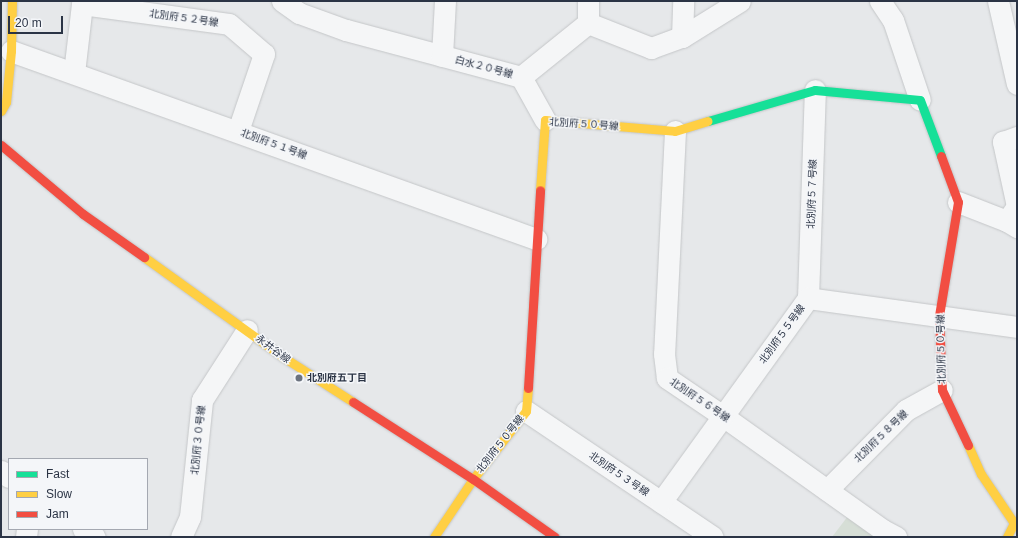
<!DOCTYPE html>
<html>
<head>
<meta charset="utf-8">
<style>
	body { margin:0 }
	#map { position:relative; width:1018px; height:538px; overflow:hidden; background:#e6e8ea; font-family:Arial,"Noto Sans JP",sans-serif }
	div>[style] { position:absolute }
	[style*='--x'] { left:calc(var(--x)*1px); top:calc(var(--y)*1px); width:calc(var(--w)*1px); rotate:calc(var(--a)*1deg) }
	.green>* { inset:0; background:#d6ded6 }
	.roads { filter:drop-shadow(0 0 1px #c4c6c8) drop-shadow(0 0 1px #c4c6c8) }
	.street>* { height:21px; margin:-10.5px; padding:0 10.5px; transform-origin:10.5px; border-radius:10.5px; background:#f5f6f7 }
	.fast>* { height:9px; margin:-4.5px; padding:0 4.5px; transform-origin:4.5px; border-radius:4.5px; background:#16e098 }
	.slow>* { height:9px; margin:-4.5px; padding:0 4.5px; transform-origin:4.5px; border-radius:4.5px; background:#ffcf43 }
	.jam>* { height:9px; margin:-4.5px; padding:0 4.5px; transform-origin:4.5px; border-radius:4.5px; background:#f24e42 }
	.dots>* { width:11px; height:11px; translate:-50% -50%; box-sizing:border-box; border:2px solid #f4f6f9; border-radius:50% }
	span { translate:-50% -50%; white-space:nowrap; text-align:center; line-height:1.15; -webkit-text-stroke:3px #f4f6f9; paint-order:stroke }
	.street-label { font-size:10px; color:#2b3445 }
	.poi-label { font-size:10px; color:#2b3445; font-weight:700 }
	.left { translate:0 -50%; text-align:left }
	.frame { position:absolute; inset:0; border:2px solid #2b3445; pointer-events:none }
	.legend { position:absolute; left:8px; top:458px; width:140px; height:72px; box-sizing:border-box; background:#f4f6f9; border:1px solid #a4a8b1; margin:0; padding:5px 7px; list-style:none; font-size:12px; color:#2b3445 }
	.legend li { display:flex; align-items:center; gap:8px; height:20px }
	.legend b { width:20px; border:1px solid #a4a8b1 }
	.scale { position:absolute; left:8px; top:16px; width:55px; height:18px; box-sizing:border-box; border:2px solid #2b3445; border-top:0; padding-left:5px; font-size:12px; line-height:14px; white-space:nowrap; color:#2b3445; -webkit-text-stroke:3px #f4f6f9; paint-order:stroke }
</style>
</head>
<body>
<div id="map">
	<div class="green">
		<div style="clip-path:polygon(848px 516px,884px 537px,832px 537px)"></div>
	</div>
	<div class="roads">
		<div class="street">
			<div style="--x:282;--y:1;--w:21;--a:35"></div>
			<div style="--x:299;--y:13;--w:50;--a:19.9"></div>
			<div style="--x:346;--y:30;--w:181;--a:15"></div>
			<div style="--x:521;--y:77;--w:86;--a:-38.9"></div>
			<div style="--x:588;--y:23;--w:68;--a:21.6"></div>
			<div style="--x:651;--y:48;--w:33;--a:-20"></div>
			<div style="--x:682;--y:37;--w:68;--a:-31.8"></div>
			<div style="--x:880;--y:1;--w:23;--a:56"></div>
			<div style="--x:893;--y:20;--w:84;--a:71.4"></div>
			<div style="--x:998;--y:1;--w:85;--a:77.1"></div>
			<div style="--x:588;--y:23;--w:22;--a:-90"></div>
			<div style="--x:682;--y:37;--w:36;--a:-88"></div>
			<div style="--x:11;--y:51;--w:558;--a:19.7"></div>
			<div style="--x:442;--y:56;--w:55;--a:-86.9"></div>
			<div style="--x:74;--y:73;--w:69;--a:-83.4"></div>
			<div style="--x:82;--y:4;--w:148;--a:7.7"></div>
			<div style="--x:229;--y:24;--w:46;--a:40.6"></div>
			<div style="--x:264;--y:54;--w:81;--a:108.7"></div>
			<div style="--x:521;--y:77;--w:49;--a:60.8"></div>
			<div style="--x:675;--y:131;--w:223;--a:92.8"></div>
			<div style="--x:664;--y:354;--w:24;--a:83"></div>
			<div style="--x:667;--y:378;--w:68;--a:34.2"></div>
			<div style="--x:723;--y:416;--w:196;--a:35.5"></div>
			<div style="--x:883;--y:530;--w:15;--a:28"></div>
			<div style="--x:958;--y:202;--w:53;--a:21.2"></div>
			<div style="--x:1007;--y:221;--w:12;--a:31"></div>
			<div style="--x:1007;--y:221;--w:18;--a:-56"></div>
			<div style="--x:1017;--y:206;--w:66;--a:-102.3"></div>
			<div style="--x:1003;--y:142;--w:15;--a:-20"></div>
			<div style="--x:808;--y:298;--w:208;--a:-88.1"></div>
			<div style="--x:526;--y:411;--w:225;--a:34"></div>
			<div style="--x:1;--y:471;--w:10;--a:37"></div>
			<div style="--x:827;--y:490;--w:112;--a:-45.4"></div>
			<div style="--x:906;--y:410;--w:41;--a:-29.1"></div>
			<div style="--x:661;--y:502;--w:251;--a:-54.2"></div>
			<div style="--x:808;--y:298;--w:211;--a:7.9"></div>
			<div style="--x:83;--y:529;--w:14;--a:34"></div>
			<div style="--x:26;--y:537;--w:8;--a:-83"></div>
			<div style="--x:181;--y:537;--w:22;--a:-66"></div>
			<div style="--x:190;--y:517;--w:118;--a:-84.1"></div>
			<div style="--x:202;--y:400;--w:83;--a:-57.3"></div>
		</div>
		<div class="fast">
			<div style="--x:708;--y:121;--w:111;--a:-16.2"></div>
			<div style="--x:815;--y:90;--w:105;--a:5.4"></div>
			<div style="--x:920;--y:100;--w:60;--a:69.4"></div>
		</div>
		<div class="slow">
			<div style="--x:1;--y:111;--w:10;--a:-61"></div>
			<div style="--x:6;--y:102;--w:51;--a:-84.4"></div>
			<div style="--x:11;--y:51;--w:50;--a:-88.9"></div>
			<div style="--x:540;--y:190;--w:70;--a:-85.9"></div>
			<div style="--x:545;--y:120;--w:130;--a:4.8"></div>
			<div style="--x:675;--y:131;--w:34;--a:-17"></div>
			<div style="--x:144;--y:257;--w:171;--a:35.7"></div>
			<div style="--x:283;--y:357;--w:83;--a:32.7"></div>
			<div style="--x:968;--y:445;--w:32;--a:66"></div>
			<div style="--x:981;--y:474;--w:59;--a:56"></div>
			<div style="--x:1014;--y:523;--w:16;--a:117"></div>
			<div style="--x:434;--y:537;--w:70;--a:-56.1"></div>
			<div style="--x:473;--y:479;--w:86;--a:-52.1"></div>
			<div style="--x:526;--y:411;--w:23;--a:-85"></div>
		</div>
		<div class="jam">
			<div style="--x:1;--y:145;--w:107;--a:40.1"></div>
			<div style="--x:83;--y:214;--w:75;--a:35.2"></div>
			<div style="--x:941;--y:156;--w:49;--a:69.7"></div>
			<div style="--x:958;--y:202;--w:116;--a:99.5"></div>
			<div style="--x:939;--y:316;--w:74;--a:87.7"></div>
			<div style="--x:942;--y:390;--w:61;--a:64.7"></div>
			<div style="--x:528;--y:388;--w:198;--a:-86.5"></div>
			<div style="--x:353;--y:402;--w:143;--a:32.7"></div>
			<div style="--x:473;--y:479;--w:100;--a:35.3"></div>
		</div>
	</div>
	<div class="dots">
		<div style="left:299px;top:378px;background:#6c737f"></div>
	</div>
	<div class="street-label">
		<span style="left:184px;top:18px;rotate:8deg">北別府５２号線</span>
		<span style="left:484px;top:67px;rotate:15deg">白水２０号線</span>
		<span style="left:584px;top:124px;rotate:4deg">北別府５０号線</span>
		<span style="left:274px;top:144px;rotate:20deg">北別府５１号線</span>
		<span style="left:812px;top:194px;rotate:-88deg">北別府５７号線</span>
		<span style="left:782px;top:334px;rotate:-54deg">北別府５５号線</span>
		<span style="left:273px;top:349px;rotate:36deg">永井谷線</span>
		<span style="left:941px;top:349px;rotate:-91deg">北別府５０号線</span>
		<span style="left:700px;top:400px;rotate:34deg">北別府５６号線</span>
		<span style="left:881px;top:436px;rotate:-44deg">北別府５８号線</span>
		<span style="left:198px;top:440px;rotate:-84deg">北別府３０号線</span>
		<span style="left:500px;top:444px;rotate:-52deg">北別府５０号線</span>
		<span style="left:619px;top:474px;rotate:34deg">北別府５３号線</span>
	</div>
	<div class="poi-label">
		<span class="left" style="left:307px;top:378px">北別府五丁目</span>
	</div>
	<div class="frame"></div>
	<ul class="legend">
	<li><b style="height:5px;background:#16e098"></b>Fast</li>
	<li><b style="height:5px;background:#ffcf43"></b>Slow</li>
	<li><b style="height:5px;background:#f24e42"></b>Jam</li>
	</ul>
	<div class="scale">20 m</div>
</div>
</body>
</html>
